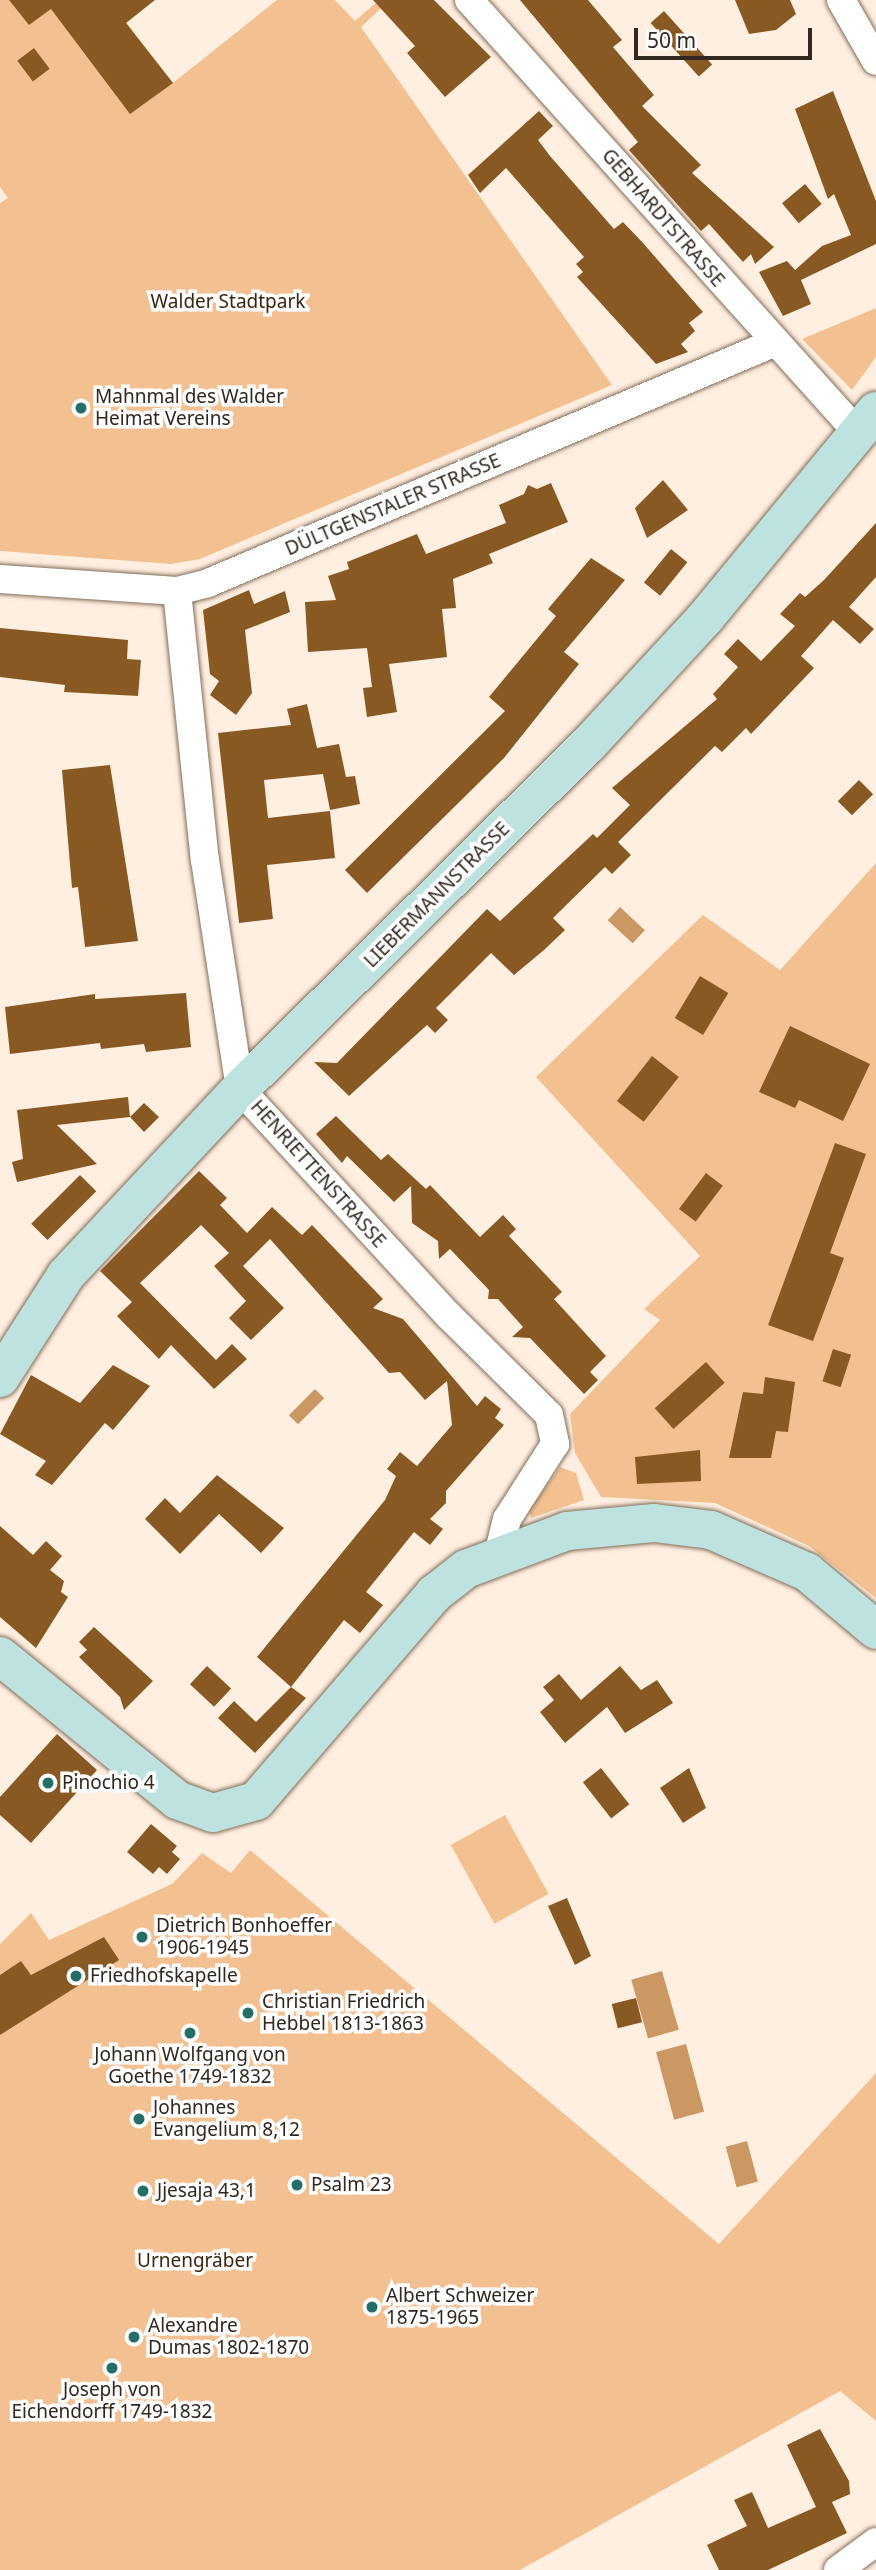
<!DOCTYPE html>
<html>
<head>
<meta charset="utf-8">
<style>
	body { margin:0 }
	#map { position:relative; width:876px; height:2570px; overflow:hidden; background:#ffefe1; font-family:"Noto Sans",sans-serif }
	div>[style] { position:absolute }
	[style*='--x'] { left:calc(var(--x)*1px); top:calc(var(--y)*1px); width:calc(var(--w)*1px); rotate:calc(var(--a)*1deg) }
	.green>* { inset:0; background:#f3c191; transform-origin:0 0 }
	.water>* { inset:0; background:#cb9763; transform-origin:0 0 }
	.building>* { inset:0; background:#895924; transform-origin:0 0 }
	.roads { filter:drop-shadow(0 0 2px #826d58) drop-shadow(0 0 2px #826d58) }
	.street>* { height:28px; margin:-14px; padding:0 14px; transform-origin:14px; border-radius:14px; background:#fff }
	.secondary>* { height:38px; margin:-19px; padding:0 19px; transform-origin:19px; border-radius:19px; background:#bee2df }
	.dots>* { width:19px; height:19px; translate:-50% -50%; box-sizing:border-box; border:4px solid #fff; border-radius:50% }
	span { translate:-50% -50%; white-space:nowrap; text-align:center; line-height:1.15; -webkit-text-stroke:7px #fff; paint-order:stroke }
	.street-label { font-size:19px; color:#30271e }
	.park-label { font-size:19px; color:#3b250d }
	.poi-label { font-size:19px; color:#30271e }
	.left { translate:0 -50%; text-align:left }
	.scale { position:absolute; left:634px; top:28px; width:178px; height:32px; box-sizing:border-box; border:4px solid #30271e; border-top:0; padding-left:9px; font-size:21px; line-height:24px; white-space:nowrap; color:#30271e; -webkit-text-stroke:5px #fff; paint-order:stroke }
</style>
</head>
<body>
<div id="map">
	<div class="green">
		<div style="clip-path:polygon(0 0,109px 0,173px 83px,277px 0,335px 0,355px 21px,379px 0,390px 0,361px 27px,612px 385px,200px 559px,171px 564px,0 551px,0 203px,8px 198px,0 187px)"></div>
		<div style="clip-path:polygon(876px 308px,876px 357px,852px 390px,802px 339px)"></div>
		<div style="clip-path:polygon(876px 863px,876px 1598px,809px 1546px,715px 1503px,601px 1497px,575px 1453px,570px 1414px,660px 1320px,644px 1309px,700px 1256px,536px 1077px,703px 915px,780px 970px)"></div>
		<div style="clip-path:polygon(560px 1467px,576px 1473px,584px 1500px,531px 1518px,529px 1511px)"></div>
		<div style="left:505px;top:1815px;width:90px;height:62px;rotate:61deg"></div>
		<div style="clip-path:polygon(250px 1850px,719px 2244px,876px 2073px,876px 2421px,840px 2391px,520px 2570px,0 2570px,0 1944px,31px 1913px,49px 1940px,172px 1884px,202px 1853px,231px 1873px)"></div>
	</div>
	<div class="water">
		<div style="left:620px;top:907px;width:34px;height:18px;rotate:43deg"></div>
		<div style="left:315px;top:1389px;width:13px;height:37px;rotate:45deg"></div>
		<div style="left:662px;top:1971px;width:61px;height:32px;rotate:74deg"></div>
		<div style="left:686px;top:2044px;width:70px;height:31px;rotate:75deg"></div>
		<div style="left:747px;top:2141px;width:42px;height:22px;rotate:75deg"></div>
	</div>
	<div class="building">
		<div style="clip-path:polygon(9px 0,155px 0,126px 23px,173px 83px,130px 114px,51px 9px,29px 25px)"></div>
		<div style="clip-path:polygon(373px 0,434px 0,491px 57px,445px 97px,407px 53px,415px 46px)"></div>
		<div style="clip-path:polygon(520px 0,588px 0,622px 40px,613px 47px,654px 95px,642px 106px,701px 165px,692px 173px,774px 247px,755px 264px,751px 254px,743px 262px,709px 224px,701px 231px,629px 150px,638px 142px)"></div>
		<div style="clip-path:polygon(735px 0,790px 0,796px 14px,776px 30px,749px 34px)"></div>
		<div style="left:664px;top:11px;width:72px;height:18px;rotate:48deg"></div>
		<div style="left:34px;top:48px;width:26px;height:21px;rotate:53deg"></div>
		<div style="clip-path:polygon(833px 91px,876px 201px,876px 244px,801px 280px,811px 304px,783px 316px,759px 272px,787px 261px,795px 270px,822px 246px,851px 235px,834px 194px,828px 199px,795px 109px)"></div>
		<div style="clip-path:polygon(539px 111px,553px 126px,538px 140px,550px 156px,614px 229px,623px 222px,643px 243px,703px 312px,689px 323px,695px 331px,681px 344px,688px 352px,656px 364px,577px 277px,583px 272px,576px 264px,584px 257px,506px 168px,480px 193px,468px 175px)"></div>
		<div style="left:805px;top:184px;width:26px;height:30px;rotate:50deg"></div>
		<div style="clip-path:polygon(663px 480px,688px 510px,647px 538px,635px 508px)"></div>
		<div style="clip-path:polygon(551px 483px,568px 522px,489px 554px,493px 563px,453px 579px,456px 608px,442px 609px,447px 657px,389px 664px,397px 712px,367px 717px,363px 688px,372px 687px,367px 648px,308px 652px,305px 602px,336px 600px,328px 576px,349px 569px,347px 562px,417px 534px,426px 554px,506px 523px,499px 505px,524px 494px,528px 485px,537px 489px)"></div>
		<div style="clip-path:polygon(876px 523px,876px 577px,849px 607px,874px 629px,860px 644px,833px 620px,801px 656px,814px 668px,751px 734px,746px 728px,722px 752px,715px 746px,618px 842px,631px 855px,612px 874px,605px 867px,553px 918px,565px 930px,544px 950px,514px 975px,491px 953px,436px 1008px,448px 1020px,435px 1033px,427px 1025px,349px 1096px,314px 1062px,337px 1063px,487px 909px,500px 921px,593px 834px,597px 838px,630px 805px,612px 788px,717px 699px,713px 694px,738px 667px,724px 654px,738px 639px,761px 661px,795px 626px,780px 614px,800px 593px,805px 597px,824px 580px)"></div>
		<div style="left:671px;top:549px;width:21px;height:43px;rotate:39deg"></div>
		<div style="clip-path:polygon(591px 558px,625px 580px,564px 652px,579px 664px,504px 758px,367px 893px,345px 870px,505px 711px,489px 697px,556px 616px,548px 609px)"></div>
		<div style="clip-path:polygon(249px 590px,254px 604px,285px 591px,290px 612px,245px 630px,252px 693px,236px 715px,210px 695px,219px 681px,210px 674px,203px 610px)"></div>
		<div style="clip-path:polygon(0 628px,128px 640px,127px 659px,141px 660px,138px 696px,64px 692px,65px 685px,0 677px)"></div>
		<div style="clip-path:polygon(307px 704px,317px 748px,339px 744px,346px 777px,355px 776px,360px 804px,330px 810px,323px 774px,264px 780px,268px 818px,330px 811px,335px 858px,267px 865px,273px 919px,239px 923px,218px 733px,291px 725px,287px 709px)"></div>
		<div style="clip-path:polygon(110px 765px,138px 941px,85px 947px,78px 887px,72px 888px,62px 770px)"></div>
		<div style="left:859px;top:780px;width:20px;height:30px;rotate:45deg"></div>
		<div style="left:700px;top:976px;width:33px;height:49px;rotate:31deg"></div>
		<div style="clip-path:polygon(186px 993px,191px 1047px,146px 1052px,144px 1044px,101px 1049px,100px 1043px,10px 1054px,5px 1007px,95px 994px,95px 999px)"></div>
		<div style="clip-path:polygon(790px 1026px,870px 1064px,843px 1121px,799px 1100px,795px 1108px,759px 1092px)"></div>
		<div style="left:652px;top:1056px;width:34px;height:57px;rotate:38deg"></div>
		<div style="clip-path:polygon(128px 1097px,130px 1117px,144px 1103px,159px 1117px,144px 1132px,130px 1117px,57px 1125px,97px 1164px,17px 1182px,12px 1162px,23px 1159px,17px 1110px)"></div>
		<div style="clip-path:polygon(336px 1116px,381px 1160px,388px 1154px,426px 1189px,430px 1185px,480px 1237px,503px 1215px,516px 1229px,509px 1236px,562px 1292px,554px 1299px,606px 1356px,590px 1372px,598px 1380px,584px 1394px,530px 1338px,512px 1337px,523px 1327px,498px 1299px,488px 1299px,489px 1290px,450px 1249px,439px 1259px,438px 1241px,412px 1223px,411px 1186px,394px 1202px,347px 1156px,342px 1163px,316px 1134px)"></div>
		<div style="clip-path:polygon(835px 1143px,866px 1154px,830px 1253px,844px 1258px,813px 1341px,768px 1325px)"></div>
		<div style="clip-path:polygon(199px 1171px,227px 1198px,220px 1205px,247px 1233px,272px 1207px,302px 1235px,312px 1225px,383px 1299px,373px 1308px,403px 1319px,477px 1406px,485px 1396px,501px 1409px,495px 1418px,504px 1425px,446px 1491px,446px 1503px,430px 1519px,443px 1529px,430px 1545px,414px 1532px,366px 1592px,383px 1605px,360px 1633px,344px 1620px,291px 1687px,257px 1657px,385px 1500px,396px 1476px,387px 1469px,400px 1452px,417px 1466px,452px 1425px,447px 1381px,425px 1400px,400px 1372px,389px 1373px,270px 1239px,243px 1266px,284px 1308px,251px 1340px,229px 1318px,246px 1301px,214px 1266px,229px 1253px,201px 1225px,140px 1283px,216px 1360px,232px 1344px,247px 1359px,214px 1389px,171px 1345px,159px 1359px,117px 1316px,132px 1302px,100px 1271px)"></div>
		<div style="left:706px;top:1173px;width:21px;height:45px;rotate:37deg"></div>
		<div style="left:80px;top:1175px;width:23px;height:69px;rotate:45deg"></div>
		<div style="left:833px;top:1349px;width:19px;height:34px;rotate:18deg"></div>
		<div style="left:706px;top:1362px;width:28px;height:69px;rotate:48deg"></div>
		<div style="clip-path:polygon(113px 1365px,150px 1386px,113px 1430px,105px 1423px,52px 1485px,35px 1475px,46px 1461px,0 1434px,31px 1375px,80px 1403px)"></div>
		<div style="clip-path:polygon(765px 1377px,795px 1382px,788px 1432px,776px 1431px,771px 1458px,729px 1458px,743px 1392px,763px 1394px)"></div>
		<div style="clip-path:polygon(700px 1450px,701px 1481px,637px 1484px,635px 1457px)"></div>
		<div style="clip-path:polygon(217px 1475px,284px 1528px,261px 1553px,219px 1514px,180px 1554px,145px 1519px,165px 1498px,180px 1513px)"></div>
		<div style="clip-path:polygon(0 1526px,33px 1555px,46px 1541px,62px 1556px,50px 1570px,64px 1581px,61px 1592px,68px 1597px,36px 1648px,0 1617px)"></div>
		<div style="clip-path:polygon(94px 1627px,153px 1681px,124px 1710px,120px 1697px,79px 1657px,87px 1650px,79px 1642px)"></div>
		<div style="left:207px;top:1666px;width:33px;height:25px;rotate:43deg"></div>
		<div style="clip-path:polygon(620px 1666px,641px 1690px,657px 1680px,673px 1703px,625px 1733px,607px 1707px,565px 1743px,540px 1712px,554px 1700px,543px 1687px,559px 1674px,581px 1700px)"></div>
		<div style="clip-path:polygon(291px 1687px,306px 1698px,255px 1753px,218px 1718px,234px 1701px,256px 1722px)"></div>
		<div style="clip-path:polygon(57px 1734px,97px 1770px,31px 1843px,0 1815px,0 1797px)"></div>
		<div style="left:601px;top:1768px;width:46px;height:23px;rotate:52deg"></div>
		<div style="clip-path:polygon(689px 1768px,706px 1808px,683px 1823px,660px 1788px)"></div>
		<div style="clip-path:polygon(151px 1824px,177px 1846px,172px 1852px,180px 1859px,167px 1874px,159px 1867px,153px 1874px,127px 1852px)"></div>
		<div style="clip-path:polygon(567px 1898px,591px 1956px,575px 1965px,548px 1906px)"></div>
		<div style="clip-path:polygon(104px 1937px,119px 1960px,0 2035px,0 1975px,21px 1961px,31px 1975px)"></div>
		<div style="left:636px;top:1998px;width:25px;height:25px;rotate:76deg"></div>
		<div style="clip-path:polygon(820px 2429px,849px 2481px,850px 2494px,832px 2502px,847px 2533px,768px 2570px,719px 2570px,707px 2545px,747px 2526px,734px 2500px,752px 2492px,768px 2528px,816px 2507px,787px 2445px)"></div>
	</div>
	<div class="roads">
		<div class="street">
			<div style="--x:469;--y:0;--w:582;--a:48.06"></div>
			<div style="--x:841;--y:0;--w:70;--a:60.2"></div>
			<div style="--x:0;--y:579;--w:177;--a:3.9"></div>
			<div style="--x:177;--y:591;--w:32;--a:-14"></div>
			<div style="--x:208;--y:583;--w:612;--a:-23"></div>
			<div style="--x:177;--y:591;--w:270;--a:84.1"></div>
			<div style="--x:205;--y:860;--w:232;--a:81.3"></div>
			<div style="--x:240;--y:1089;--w:307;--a:47.4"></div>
			<div style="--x:448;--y:1315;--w:142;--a:44.7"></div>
			<div style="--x:549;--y:1415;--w:30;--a:78"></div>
			<div style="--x:555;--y:1444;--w:89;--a:122.6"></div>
			<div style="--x:507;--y:1519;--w:37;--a:104"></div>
			<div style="--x:838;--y:2570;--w:47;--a:-36.4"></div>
		</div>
		<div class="secondary">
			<div style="--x:0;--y:1378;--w:122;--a:-57.3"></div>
			<div style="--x:66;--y:1275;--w:255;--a:-46.9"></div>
			<div style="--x:240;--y:1089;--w:489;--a:-44.7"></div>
			<div style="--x:588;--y:745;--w:174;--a:-47.3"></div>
			<div style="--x:706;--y:617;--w:267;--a:-50.5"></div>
			<div style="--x:0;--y:1656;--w:228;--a:39.1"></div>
			<div style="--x:177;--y:1800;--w:38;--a:20"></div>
			<div style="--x:213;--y:1813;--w:45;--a:-15.6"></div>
			<div style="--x:256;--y:1801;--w:273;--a:-49.3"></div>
			<div style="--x:434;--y:1594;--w:41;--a:-38"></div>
			<div style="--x:466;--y:1569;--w:108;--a:-20.6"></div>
			<div style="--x:567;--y:1531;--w:87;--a:-5.3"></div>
			<div style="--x:654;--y:1523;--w:57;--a:7"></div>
			<div style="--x:711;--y:1530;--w:105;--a:23.6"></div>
			<div style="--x:807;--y:1572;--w:90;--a:40"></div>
		</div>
	</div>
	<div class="dots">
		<div style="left:81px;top:408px;background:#246e67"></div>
		<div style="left:48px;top:1783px;background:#246e67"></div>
		<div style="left:142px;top:1937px;background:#246e67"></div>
		<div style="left:76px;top:1976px;background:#246e67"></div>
		<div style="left:248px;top:2013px;background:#246e67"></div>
		<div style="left:190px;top:2033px;background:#246e67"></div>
		<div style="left:139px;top:2119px;background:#246e67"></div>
		<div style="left:297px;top:2185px;background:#246e67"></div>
		<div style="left:143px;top:2191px;background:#246e67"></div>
		<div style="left:372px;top:2307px;background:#246e67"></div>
		<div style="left:134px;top:2337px;background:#246e67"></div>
		<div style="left:112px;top:2368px;background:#246e67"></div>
	</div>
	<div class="street-label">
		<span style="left:663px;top:218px;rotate:49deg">GEBHARDTSTRASSE</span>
		<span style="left:393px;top:505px;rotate:-23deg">DÜLTGENSTALER STRASSE</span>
		<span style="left:437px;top:895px;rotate:-45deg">LIEBERMANNSTRASSE</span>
		<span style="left:318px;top:1174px;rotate:48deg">HENRIETTENSTRASSE</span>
	</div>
	<div class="park-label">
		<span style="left:228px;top:302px">Walder Stadtpark</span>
		<span style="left:195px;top:2261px">Urnengräber</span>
	</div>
	<div class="poi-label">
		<span class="left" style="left:95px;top:408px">Mahnmal des Walder<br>Heimat Vereins</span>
		<span class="left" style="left:62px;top:1783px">Pinochio 4</span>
		<span class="left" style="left:156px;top:1937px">Dietrich Bonhoeffer<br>1906-1945</span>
		<span class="left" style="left:90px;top:1976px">Friedhofskapelle</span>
		<span class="left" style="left:262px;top:2013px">Christian Friedrich<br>Hebbel 1813-1863</span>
		<span style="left:190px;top:2066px">Johann Wolfgang von<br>Goethe 1749-1832</span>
		<span class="left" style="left:153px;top:2119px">Johannes<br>Evangelium 8,12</span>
		<span class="left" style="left:311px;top:2185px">Psalm 23</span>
		<span class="left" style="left:157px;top:2191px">Jjesaja 43,1</span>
		<span class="left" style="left:386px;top:2307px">Albert Schweizer<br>1875-1965</span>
		<span class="left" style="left:148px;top:2337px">Alexandre<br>Dumas 1802-1870</span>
		<span style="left:112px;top:2401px">Joseph von<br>Eichendorff 1749-1832</span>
	</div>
	<div class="scale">50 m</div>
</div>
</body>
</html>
